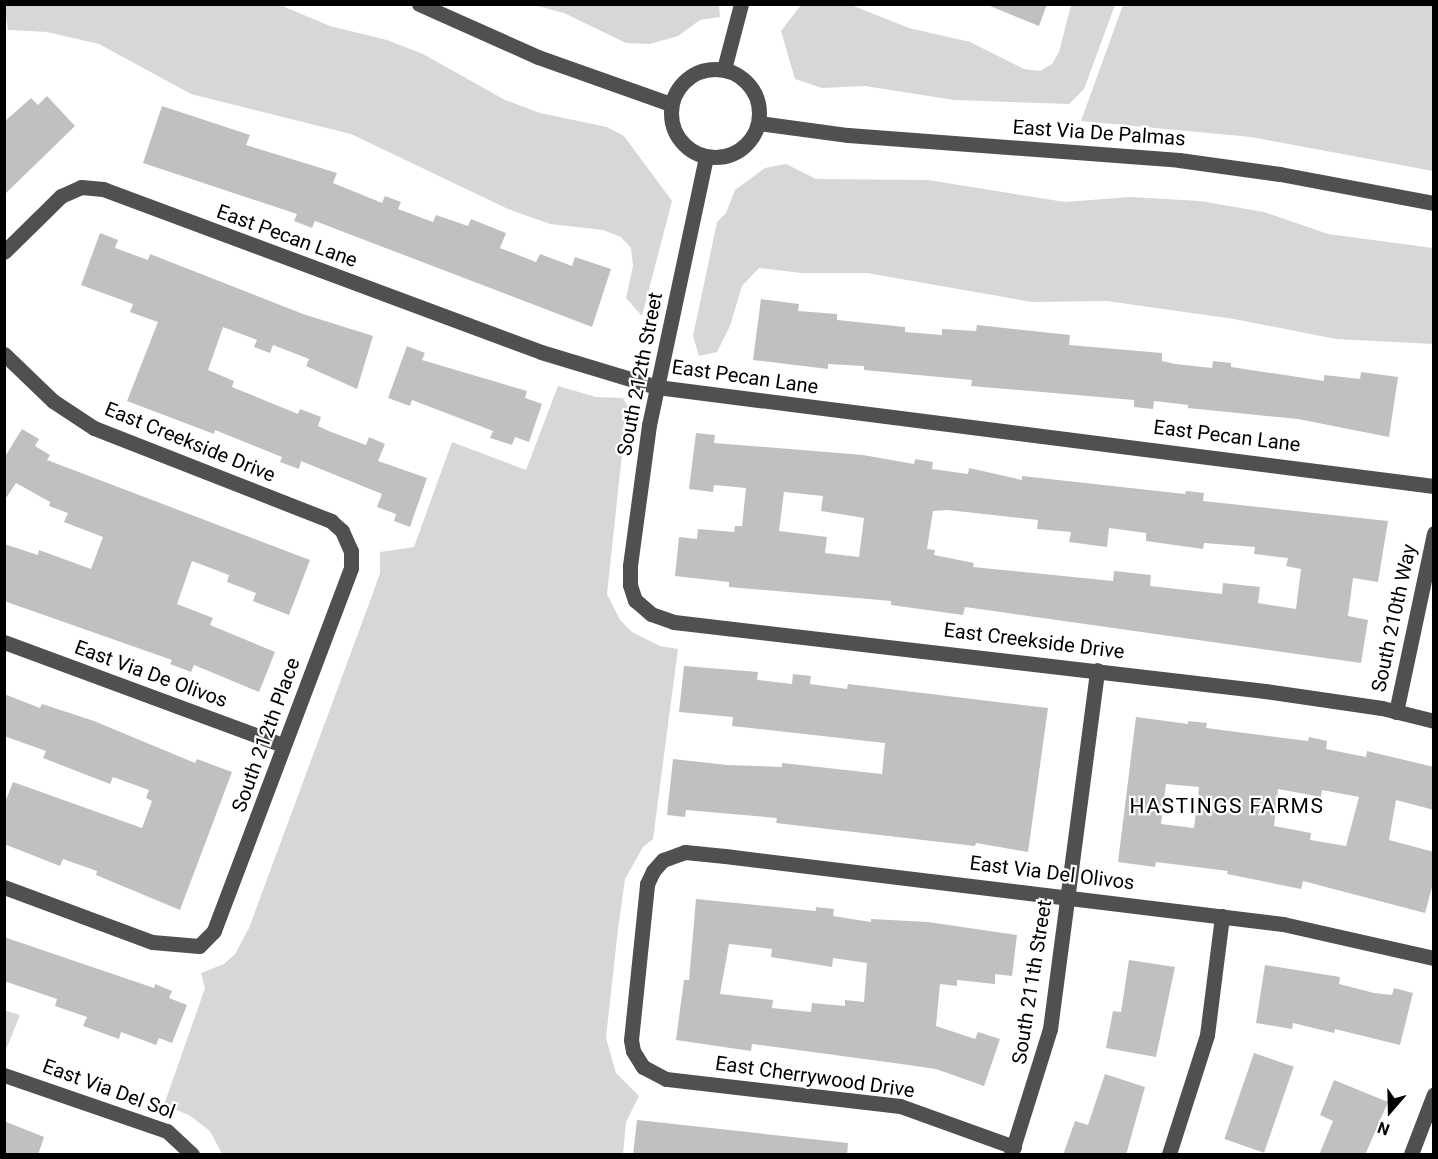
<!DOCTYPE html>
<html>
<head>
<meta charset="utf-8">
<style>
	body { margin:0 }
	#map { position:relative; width:1438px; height:1159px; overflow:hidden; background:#fff; font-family:Roboto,sans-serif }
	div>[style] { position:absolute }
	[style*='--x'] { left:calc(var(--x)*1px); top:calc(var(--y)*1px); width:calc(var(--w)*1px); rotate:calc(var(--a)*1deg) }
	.green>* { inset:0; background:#d7d7d7 }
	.building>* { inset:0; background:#c0c0c0; transform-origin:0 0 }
	.minor>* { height:15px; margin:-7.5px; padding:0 7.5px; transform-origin:7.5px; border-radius:7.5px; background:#505050 }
	.minor>.ring { margin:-7.5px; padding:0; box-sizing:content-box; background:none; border:15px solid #505050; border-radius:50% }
	span { translate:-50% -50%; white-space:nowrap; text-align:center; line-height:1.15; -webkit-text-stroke:4.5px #fff; paint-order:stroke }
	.street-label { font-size:20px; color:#000 }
	.neighbourhood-label { font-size:21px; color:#000; letter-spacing:1.5px }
	.frame { position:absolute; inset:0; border:6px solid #000; pointer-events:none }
	.north { position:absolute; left:1360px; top:1081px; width:60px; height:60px; -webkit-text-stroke:4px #fff; paint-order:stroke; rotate:200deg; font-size:16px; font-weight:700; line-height:24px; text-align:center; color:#000 }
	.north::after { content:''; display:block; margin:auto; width:21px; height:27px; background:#000; clip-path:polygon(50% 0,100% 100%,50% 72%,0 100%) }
</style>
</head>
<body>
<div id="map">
	<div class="green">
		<div style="clip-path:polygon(4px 5px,280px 5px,330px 26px,387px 40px,423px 54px,505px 100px,540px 113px,607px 127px,624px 136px,672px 201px,642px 316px,626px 298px,633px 266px,631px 248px,621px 237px,603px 230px,550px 224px,508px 209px,351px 134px,191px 94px,99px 44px,47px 32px,8px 30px)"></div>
		<div style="clip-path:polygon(534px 5px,719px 5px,720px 17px,700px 20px,678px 36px,650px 44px,626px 43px,564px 13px)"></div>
		<div style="clip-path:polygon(801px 5px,851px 5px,909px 28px,970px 42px,1024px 69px,1040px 71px,1052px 64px,1059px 52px,1071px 5px,1115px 5px,1084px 89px,1069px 104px,954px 100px,865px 86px,822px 88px,795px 79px,781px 31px)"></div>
		<div style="clip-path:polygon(1123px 5px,1433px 5px,1433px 171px,1251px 137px,1081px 121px)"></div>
		<div style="clip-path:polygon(786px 164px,816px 179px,928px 180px,1065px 202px,1130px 197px,1200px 201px,1264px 212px,1328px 234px,1433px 248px,1433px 344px,1336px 339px,1234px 319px,1107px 301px,1032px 302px,867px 273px,801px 273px,759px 268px,742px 286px,730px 326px,717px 352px,699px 356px,693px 336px,717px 222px,726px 213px,735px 190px,765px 168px)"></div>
		<div style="clip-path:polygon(558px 386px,596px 397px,623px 398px,632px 414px,625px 426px,607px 594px,620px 620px,632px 632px,660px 646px,678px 649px,653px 839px,643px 847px,625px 879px,618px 929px,606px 1038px,616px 1073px,639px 1096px,626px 1122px,623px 1154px,222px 1154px,210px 1131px,189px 1115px,164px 1105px,205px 988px,201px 973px,224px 964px,235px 954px,249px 928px,373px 593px,380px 573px,380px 552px,414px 547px,452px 442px,526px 470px)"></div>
		<div style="clip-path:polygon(4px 1010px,20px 1015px,5px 1052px,4px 1052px)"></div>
	</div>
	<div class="building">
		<div style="clip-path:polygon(985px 4px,1047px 4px,1039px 26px)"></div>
		<div style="clip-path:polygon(47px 96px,75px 126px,4px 195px,4px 122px,31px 98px,38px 105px)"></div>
		<div style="clip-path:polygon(162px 106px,250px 135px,246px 145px,337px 173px,333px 183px,382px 203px,385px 196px,401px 202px,398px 209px,433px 222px,436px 215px,468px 226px,471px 219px,506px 233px,500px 248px,536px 262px,540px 254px,572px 266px,575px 257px,611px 269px,592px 327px,315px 221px,312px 228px,294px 221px,297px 214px,143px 163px)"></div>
		<div style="clip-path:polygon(100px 233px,118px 240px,115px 248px,148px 260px,150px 254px,303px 314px,373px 336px,357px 389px,306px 366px,309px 359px,273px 345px,270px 353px,254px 347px,257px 340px,223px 327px,208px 370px,234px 381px,232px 387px,298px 414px,300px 409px,321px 417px,318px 426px,331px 432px,366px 445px,369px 437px,385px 444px,378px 461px,427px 478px,410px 527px,394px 521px,396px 514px,377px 507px,382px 494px,301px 461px,299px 469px,280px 462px,282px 457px,215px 430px,214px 434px,127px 401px,158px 322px,130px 312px,133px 304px,81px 285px)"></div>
		<div style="clip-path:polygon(761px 299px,799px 304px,798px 311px,837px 314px,837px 320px,905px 327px,905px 332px,942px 335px,942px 329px,976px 331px,977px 325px,1070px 335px,1069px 345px,1162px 353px,1162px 361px,1175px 364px,1212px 368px,1213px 361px,1231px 363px,1231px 367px,1324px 381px,1324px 375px,1360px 379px,1361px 372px,1398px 377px,1389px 437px,1298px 419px,1188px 408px,1188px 405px,1154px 401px,1153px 409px,1134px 407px,1134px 400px,971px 386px,972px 380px,864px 370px,864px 366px,828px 364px,828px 369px,753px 360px)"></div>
		<div style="clip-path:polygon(407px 346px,425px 353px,422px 360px,527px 391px,525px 398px,542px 404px,529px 442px,515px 437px,512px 445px,490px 438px,493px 431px,412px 400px,410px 406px,388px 398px)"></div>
		<div style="clip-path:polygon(22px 429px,39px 439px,35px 446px,50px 455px,47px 460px,310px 560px,289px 615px,253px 601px,256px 593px,227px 582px,229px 575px,192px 561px,177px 604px,213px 618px,210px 625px,275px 652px,259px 692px,194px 665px,191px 672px,170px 664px,172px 660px,4px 601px,4px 544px,38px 555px,39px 550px,91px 569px,103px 537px,64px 522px,68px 513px,49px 506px,50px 502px,16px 483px,4px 501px,4px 458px)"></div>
		<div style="clip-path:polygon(evenodd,696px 433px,715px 435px,714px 443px,863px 455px,914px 464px,915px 459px,933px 462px,932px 469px,968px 474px,969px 468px,1022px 480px,1022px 476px,1185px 494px,1186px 491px,1204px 493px,1203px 501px,1388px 521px,1378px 582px,1353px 578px,1348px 616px,1368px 620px,1361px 663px,965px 607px,963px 615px,891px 605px,891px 601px,729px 587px,729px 582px,675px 576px,679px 537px,697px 539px,698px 529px,734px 532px,735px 526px,742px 526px,746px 488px,714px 485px,713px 492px,689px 489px,696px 433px,784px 492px,823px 496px,821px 511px,864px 518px,859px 557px,825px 553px,827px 537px,779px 531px,784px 492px,696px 433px,947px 510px,1038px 520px,1037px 529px,1071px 532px,1069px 542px,1107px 547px,1109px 528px,1146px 533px,1146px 541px,1203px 549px,1204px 543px,1255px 547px,1254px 554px,1288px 558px,1286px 566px,1301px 569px,1296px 609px,1258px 603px,1260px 587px,1223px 583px,1222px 594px,1150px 586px,1151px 575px,1114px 571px,1113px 581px,973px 567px,974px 563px,934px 555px,935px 550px,927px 549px,933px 511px,947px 510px)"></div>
		<div style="clip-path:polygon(684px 666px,758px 672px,757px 680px,792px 684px,793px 674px,811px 676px,810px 684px,847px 689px,848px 684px,1048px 708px,1028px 852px,976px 843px,975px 846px,776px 823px,777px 818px,686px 810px,685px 817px,667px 815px,673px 759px,727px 765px,782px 767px,782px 763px,882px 774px,885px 743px,732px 726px,733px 717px,679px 712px)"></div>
		<div style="clip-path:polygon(4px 694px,40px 708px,42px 704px,94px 721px,195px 763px,197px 759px,232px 772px,180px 910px,96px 875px,97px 871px,63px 859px,60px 866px,4px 844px,4px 805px,13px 782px,142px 828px,152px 801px,146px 798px,149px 790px,113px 777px,110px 784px,43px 758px,46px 751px,4px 736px)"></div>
		<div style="clip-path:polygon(evenodd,1136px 717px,1188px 724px,1188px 721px,1207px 723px,1206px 728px,1308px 741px,1309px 737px,1327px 741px,1326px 749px,1366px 757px,1367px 751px,1434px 767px,1434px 810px,1396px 800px,1389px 840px,1434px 852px,1434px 880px,1425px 913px,1303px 881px,1301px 889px,1227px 874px,1228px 871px,1156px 862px,1155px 867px,1118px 862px,1136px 717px,1166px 784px,1199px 787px,1194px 828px,1161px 824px,1166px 784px,1136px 717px,1278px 789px,1321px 797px,1322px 790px,1359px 797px,1346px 846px,1310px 840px,1311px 833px,1274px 826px,1278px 789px)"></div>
		<div style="clip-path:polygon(evenodd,696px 899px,816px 911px,816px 907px,834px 909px,833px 916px,871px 922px,871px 919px,928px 922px,1017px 935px,1012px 976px,995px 974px,995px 984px,957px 980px,957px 986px,940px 984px,936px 1026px,975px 1039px,978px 1032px,1000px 1039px,984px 1086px,936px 1069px,894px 1063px,752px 1044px,751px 1051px,676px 1040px,684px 980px,689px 980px,696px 899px,729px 944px,772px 949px,771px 957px,832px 967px,833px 958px,867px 963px,864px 1002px,845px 1000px,845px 1006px,812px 1003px,811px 1012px,772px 1008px,773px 1000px,720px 994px,729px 944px)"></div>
		<div style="clip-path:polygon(4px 937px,154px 988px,155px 984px,172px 991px,169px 998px,187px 1005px,172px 1043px,159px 1038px,156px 1045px,121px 1032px,119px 1039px,83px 1026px,87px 1017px,55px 1006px,57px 999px,4px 981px)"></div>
		<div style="clip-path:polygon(1129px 960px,1175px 967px,1156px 1057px,1106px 1048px,1113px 1011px,1121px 1012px)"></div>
		<div style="clip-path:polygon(1265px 965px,1340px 977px,1339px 984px,1374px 993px,1392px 995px,1394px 988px,1413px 993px,1400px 1045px,1335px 1029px,1334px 1033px,1293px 1023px,1292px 1029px,1256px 1023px)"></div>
		<div style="left:1254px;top:1053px;width:42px;height:91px;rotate:19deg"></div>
		<div style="clip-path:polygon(1105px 1074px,1145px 1087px,1126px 1155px,1063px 1155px,1075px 1121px,1088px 1125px)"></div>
		<div style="clip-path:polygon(1334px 1080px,1388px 1102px,1365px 1155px,1319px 1155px,1333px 1121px,1320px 1115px)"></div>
		<div style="clip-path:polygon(637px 1120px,848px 1143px,847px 1155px,633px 1155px)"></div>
		<div style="clip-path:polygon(4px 1121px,44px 1137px,38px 1155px,4px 1155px)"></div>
	</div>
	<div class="minor">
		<div style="--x:419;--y:4;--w:130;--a:24"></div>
		<div style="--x:538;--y:57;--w:141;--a:19.5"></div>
		<div class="ring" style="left:671px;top:69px;width:73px;height:73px"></div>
		<div style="--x:724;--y:69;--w:67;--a:-75.3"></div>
		<div style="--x:759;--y:123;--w:90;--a:7.7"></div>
		<div style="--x:848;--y:135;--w:332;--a:4.3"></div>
		<div style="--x:1179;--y:160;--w:102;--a:7.9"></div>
		<div style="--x:1280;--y:174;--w:157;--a:10.7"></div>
		<div style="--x:706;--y:157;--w:274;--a:102"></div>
		<div style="--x:649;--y:425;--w:142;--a:97.7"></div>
		<div style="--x:630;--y:566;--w:19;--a:90"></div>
		<div style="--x:630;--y:585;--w:16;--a:72"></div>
		<div style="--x:635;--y:600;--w:21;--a:41"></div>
		<div style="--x:651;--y:614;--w:24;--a:19"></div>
		<div style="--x:674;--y:622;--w:595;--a:6.66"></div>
		<div style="--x:1265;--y:691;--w:118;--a:8.3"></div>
		<div style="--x:1382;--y:708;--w:54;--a:14"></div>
		<div style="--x:4;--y:252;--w:80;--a:-44.5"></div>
		<div style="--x:61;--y:196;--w:22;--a:-24"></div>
		<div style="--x:81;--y:187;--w:22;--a:5"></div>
		<div style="--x:103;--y:189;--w:467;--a:20.4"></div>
		<div style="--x:541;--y:352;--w:121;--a:16.8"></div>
		<div style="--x:657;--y:387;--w:783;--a:7.26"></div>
		<div style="--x:4;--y:354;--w:68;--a:43.8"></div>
		<div style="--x:53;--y:401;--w:49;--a:33.4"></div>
		<div style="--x:94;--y:428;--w:255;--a:21.4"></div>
		<div style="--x:331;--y:521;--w:15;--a:42"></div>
		<div style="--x:342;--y:531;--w:22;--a:66"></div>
		<div style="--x:351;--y:551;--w:17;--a:90"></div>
		<div style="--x:351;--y:568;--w:388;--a:110.7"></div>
		<div style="--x:214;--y:931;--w:21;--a:135"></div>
		<div style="--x:199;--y:946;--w:47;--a:-175.1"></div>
		<div style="--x:152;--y:942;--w:158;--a:-159.6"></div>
		<div style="--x:4;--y:642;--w:297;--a:20.3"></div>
		<div style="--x:1396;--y:712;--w:183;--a:-78"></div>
		<div style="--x:4;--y:1075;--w:172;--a:19"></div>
		<div style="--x:167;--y:1131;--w:34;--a:43"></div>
		<div style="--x:1014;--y:1147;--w:121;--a:-160.2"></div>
		<div style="--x:900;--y:1106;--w:236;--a:-173.4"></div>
		<div style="--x:666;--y:1079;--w:26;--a:-152"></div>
		<div style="--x:643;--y:1067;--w:19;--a:-122"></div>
		<div style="--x:633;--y:1051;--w:11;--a:-100"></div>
		<div style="--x:631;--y:1040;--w:157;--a:-84.1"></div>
		<div style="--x:647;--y:884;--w:14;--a:-65"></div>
		<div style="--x:653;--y:871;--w:15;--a:-48"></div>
		<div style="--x:663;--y:860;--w:23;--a:-20"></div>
		<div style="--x:685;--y:852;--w:40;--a:5.7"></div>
		<div style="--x:725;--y:856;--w:562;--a:6.95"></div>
		<div style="--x:1283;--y:924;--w:155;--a:12.7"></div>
		<div style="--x:1011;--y:1154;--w:131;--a:-72.7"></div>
		<div style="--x:1050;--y:1029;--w:362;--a:-82.5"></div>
		<div style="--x:1169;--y:1154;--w:125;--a:-72.3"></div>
		<div style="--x:1207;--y:1035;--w:120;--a:-82.8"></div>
		<div style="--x:1411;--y:1154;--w:64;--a:-69"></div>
	</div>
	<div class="street-label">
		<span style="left:1099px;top:133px;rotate:4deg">East Via De Palmas</span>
		<span style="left:287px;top:236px;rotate:20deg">East Pecan Lane</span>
		<span style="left:640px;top:374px;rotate:-79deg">South 212th Street</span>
		<span style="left:745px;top:377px;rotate:8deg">East Pecan Lane</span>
		<span style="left:1227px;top:436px;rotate:7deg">East Pecan Lane</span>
		<span style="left:190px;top:442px;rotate:22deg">East Creekside Drive</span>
		<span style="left:1394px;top:618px;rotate:-78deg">South 210th Way</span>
		<span style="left:1034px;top:641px;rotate:7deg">East Creekside Drive</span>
		<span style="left:151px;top:674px;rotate:20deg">East Via De Olivos</span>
		<span style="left:266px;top:735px;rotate:-70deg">South 212th Place</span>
		<span style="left:1052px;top:873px;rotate:7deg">East Via Del Olivos</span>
		<span style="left:1032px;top:982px;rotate:-81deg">South 211th Street</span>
		<span style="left:815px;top:1077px;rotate:8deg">East Cherrywood Drive</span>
		<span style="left:109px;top:1089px;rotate:20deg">East Via Del Sol</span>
	</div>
	<div class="neighbourhood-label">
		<span style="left:1227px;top:806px">HASTINGS FARMS</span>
	</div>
	<div class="frame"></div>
	<div class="north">N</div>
</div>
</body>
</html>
